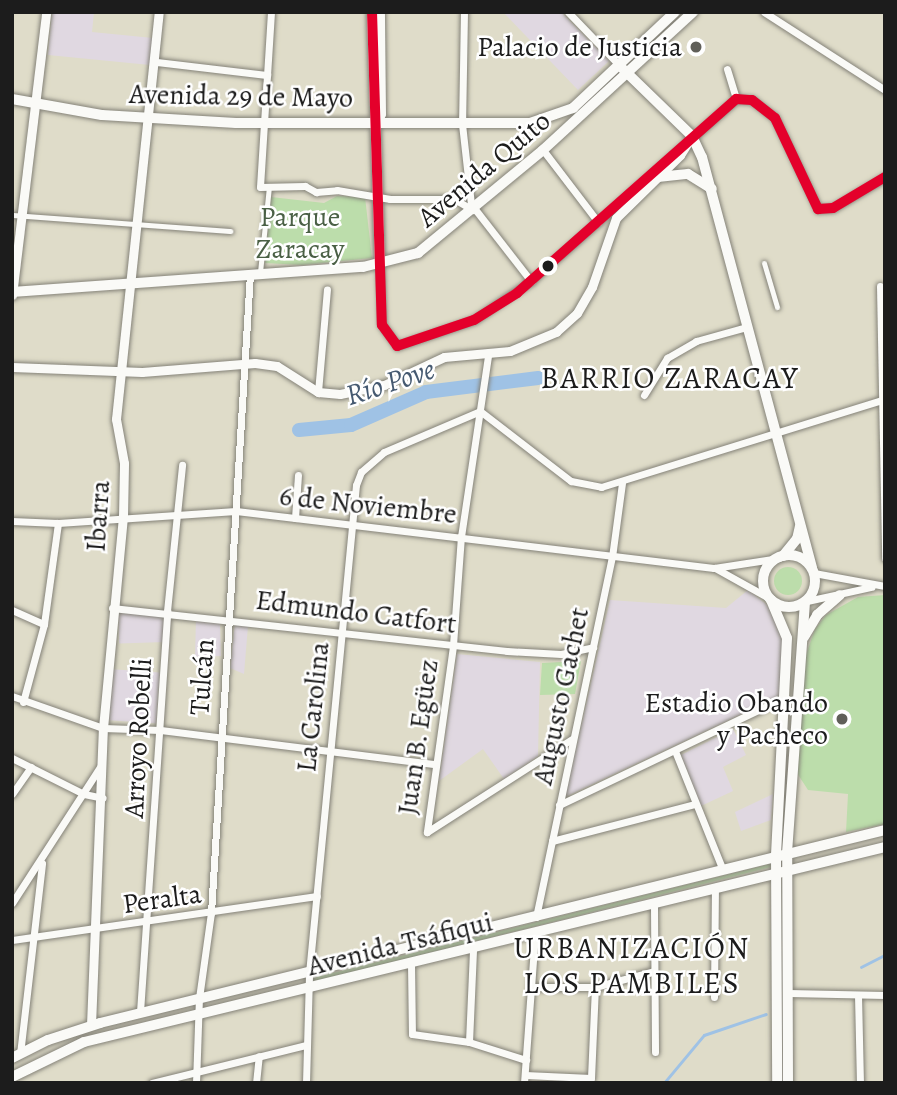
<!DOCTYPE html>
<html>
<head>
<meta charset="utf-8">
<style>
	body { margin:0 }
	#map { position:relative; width:897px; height:1095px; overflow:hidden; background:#dfdcc9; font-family:Alegreya,serif }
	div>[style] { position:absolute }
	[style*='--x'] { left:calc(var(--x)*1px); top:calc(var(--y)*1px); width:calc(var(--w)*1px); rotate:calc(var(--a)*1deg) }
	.built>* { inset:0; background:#e0d8e1; transform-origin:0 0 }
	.green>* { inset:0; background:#bcddab }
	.round { border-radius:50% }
	.stream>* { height:2.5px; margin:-1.25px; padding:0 1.25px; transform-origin:1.25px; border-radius:1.25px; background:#9fc2e5 }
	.river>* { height:14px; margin:-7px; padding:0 7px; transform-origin:7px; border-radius:7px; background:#9fc2e5 }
	.primary-tunnel>* { height:10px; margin-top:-5px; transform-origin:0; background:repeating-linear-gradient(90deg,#b8b6a6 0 10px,transparent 0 15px) }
	.roads { filter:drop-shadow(0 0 2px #848278) drop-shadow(0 0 2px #848278) }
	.pedestrian>* { height:5px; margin:-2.5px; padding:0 2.5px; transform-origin:2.5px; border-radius:2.5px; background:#fafaf7 }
	.minor>* { height:7px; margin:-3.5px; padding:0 3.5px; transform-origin:3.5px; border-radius:3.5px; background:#fafaf7 }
	.tertiary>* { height:9px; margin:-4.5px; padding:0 4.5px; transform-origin:4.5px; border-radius:4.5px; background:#fafaf7 }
	.secondary>* { height:10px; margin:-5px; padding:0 5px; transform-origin:5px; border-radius:5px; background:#fafaf7 }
	.secondary>.ring { margin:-5px; padding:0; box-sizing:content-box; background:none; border:10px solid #fafaf7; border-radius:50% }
	.primary>* { height:10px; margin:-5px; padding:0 5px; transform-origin:5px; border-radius:5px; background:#fafaf7 }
	.bus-1>* { height:10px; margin:-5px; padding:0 5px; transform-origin:5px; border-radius:5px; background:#e4002b }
	.dots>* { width:19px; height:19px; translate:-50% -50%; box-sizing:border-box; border:4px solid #fff; border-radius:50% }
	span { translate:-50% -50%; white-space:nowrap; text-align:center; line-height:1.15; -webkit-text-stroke:5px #fff; paint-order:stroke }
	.poi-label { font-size:28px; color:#1c1c1c }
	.right { translate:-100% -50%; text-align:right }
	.street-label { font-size:28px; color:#1c1c1c }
	.park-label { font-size:28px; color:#4a6045 }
	.neighbourhood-label { font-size:30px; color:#1c1c1c; letter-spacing:2px }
	.water-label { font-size:30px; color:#465a71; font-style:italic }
	.frame { position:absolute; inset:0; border:14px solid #1c1c1c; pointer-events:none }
</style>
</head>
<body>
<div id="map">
	<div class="built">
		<div style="clip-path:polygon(52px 12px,94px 12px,92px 32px,153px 38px,150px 65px,48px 55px)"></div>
		<div style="clip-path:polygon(503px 12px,561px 12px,609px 61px,578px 90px)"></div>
		<div style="clip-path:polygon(748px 590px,767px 605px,783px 636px,782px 695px,565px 797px,610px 600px,726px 608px)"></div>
		<div style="left:164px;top:611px;width:31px;height:46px;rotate:88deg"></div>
		<div style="clip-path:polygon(196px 619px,220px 623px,221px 656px,195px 657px)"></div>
		<div style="clip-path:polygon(235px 624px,248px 626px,244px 674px,230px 668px)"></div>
		<div style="clip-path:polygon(457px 654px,540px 662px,538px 756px,504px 779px,483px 749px,439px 781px)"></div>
		<div style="left:109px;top:669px;width:51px;height:51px;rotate:4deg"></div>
		<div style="clip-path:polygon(733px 729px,746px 755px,723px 767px,733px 791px,701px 806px,681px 755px)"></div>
		<div style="clip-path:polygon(773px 794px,771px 820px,741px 831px,735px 812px)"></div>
	</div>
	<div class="green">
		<div style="clip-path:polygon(337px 196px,365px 197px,372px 258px,302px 265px,265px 263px,271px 197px,324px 203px)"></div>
		<div class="round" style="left:774px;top:567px;width:28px;height:28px"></div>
		<div style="clip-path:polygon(885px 595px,885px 824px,846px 832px,848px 794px,808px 790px,797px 773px,804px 660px,815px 629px,826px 615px,858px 597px)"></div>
		<div style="clip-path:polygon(581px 661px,575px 694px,540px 695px,542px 663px)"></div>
		<div style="clip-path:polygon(770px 864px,771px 867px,313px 982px,313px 978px)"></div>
	</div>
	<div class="stream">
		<div style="--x:861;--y:967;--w:27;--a:-27"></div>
		<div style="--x:664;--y:1083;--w:62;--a:-50.2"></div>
		<div style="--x:704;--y:1035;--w:65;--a:-18.7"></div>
	</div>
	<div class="river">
		<div style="--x:299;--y:430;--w:52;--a:-5.5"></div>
		<div style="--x:351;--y:425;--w:82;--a:-23.7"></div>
		<div style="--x:426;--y:392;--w:113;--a:-7.1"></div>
	</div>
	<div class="primary-tunnel">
		<div style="--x:603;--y:86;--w:96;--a:-42"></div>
	</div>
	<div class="roads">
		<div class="pedestrian">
			<div style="--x:12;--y:215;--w:219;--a:4.2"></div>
			<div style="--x:764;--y:263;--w:46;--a:73.5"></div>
			<div style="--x:260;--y:272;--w:85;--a:-84"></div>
		</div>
		<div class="minor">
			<div style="--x:271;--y:12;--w:175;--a:93.6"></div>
			<div style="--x:260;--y:187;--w:45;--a:-1.3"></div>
			<div style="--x:305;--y:186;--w:13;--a:29"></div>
			<div style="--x:316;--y:192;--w:21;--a:-5"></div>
			<div style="--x:337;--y:190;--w:54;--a:9.6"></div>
			<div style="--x:390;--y:199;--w:64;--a:0"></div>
			<div style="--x:454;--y:199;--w:22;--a:30"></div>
			<div style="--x:464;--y:12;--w:112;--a:91"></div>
			<div style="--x:462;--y:124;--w:81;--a:83.6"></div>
			<div style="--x:471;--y:204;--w:98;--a:52.1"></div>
			<div style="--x:568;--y:12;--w:72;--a:46.1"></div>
			<div style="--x:764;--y:12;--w:144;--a:32.8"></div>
			<div style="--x:156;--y:62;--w:112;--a:6.7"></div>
			<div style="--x:727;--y:69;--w:31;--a:73"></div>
			<div style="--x:543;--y:150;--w:91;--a:52.6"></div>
			<div style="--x:380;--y:265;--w:60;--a:88.1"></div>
			<div style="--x:382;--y:325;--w:26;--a:54"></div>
			<div style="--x:397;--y:346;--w:81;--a:-18.7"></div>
			<div style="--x:474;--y:320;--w:69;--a:-34.4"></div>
			<div style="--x:531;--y:281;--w:274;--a:-41.6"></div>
			<div style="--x:736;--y:99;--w:16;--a:4"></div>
			<div style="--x:752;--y:100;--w:29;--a:38"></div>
			<div style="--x:775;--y:118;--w:101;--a:64.7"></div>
			<div style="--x:818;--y:209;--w:15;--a:-4"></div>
			<div style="--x:833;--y:208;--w:61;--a:-30.8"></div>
			<div style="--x:880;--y:286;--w:272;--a:88.9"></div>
			<div style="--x:488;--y:356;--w:182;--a:98.5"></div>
			<div style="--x:461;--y:536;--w:110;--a:94.2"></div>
			<div style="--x:453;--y:646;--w:188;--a:98"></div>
			<div style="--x:427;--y:832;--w:172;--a:-32.7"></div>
			<div style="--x:318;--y:392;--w:103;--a:-85"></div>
			<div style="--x:644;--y:395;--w:44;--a:-58.1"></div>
			<div style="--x:667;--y:358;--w:34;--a:-30"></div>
			<div style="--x:696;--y:341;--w:53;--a:-15.4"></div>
			<div style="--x:480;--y:411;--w:115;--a:37.6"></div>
			<div style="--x:571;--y:481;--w:31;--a:11"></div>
			<div style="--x:601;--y:487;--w:297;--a:-17.2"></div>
			<div style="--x:295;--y:518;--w:43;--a:-86"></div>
			<div style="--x:12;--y:521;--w:46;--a:2.5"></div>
			<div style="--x:58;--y:523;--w:178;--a:-3.9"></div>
			<div style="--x:236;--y:511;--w:481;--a:6.8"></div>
			<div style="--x:714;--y:568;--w:66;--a:-8.7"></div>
			<div style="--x:715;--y:568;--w:62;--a:29.1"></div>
			<div style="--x:814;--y:573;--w:72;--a:10.4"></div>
			<div style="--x:807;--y:601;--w:66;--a:-12.3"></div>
			<div style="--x:112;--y:608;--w:397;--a:6.2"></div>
			<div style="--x:507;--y:651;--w:54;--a:3.2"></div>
			<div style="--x:561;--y:654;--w:33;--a:-12"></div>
			<div style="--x:12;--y:610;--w:35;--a:24"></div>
			<div style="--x:12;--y:696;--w:96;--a:19.4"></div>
			<div style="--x:103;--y:728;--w:57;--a:2"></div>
			<div style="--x:160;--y:730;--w:276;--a:7.1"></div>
			<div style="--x:23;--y:702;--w:81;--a:-74.9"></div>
			<div style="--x:44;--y:624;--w:102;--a:-82.1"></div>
			<div style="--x:675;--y:751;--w:126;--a:68.1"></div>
			<div style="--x:12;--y:758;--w:80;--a:26.6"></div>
			<div style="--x:84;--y:794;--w:19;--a:12"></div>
			<div style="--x:12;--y:794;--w:33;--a:-55"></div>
			<div style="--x:559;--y:805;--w:250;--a:-25.5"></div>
			<div style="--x:552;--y:841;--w:148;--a:-14.5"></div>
			<div style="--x:12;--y:903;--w:162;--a:-57.1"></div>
			<div style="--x:654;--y:906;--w:146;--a:89.6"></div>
			<div style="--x:536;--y:917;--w:368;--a:-78.1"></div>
			<div style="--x:612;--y:557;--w:75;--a:-82.3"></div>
			<div style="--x:12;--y:940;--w:308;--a:-8.2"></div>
			<div style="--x:411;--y:964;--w:70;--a:89.2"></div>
			<div style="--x:412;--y:1034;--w:58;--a:8"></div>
			<div style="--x:469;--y:1042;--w:60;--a:17.5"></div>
			<div style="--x:532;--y:987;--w:63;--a:0"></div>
			<div style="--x:595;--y:987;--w:61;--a:-15.2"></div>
			<div style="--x:788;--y:993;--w:97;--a:1.2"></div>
			<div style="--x:858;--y:995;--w:88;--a:88.7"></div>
			<div style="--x:714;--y:997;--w:107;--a:-89.5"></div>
			<div style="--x:140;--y:1012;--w:402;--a:-86.1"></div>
			<div style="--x:167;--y:611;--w:147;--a:-84.1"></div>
			<div style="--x:469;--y:1042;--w:93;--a:-87.5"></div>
			<div style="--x:20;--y:1054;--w:192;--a:-83.4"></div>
			<div style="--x:525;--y:1075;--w:66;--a:2.6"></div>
			<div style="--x:591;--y:1078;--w:91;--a:-87.5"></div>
			<div style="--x:152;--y:1083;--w:159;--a:-13.9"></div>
			<div style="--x:196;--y:1083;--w:85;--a:-88"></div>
			<div style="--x:199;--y:998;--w:86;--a:-82"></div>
			<div style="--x:211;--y:913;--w:640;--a:-86.51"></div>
			<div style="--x:256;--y:1083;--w:27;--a:-84"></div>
			<div style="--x:306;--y:1083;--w:110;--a:-88.4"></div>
			<div style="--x:309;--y:973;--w:490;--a:-84.5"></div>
			<div style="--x:356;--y:485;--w:14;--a:-69"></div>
			<div style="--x:361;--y:472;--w:30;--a:-41"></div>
			<div style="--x:384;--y:452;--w:104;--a:-23.1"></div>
			<div style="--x:524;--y:1083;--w:149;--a:-85.8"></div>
		</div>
		<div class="tertiary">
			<div style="--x:12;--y:295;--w:285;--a:-83.1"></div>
			<div style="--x:12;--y:367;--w:130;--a:2.2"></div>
			<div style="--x:142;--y:372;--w:113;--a:-4.6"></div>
			<div style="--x:255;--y:363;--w:22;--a:8"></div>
			<div style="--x:277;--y:366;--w:49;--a:32.4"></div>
			<div style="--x:318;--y:392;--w:22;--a:5"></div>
			<div style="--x:340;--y:394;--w:45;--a:-11.6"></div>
			<div style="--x:384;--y:385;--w:66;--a:-25"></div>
			<div style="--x:444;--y:357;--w:66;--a:-5.2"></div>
			<div style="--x:510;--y:351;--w:50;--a:-22.4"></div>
			<div style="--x:556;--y:332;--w:28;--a:-42"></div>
			<div style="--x:577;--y:313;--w:30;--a:-60"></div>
			<div style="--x:592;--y:287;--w:73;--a:-70.8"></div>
			<div style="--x:616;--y:218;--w:90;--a:-44.5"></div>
			<div style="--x:680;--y:155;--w:22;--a:-58"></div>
			<div style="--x:91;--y:1025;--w:297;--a:-87.7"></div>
			<div style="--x:103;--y:728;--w:212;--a:-84.6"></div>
			<div style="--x:123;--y:517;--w:54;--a:-88.9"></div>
			<div style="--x:124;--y:463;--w:45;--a:-100.3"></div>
			<div style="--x:116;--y:419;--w:409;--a:-84"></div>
		</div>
		<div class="secondary">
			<div style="--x:372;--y:12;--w:253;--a:88.2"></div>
			<div style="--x:623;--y:69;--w:96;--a:44.2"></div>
			<div style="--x:692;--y:136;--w:23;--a:65"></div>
			<div style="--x:702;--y:157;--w:425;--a:75"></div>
			<div style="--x:377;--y:122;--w:9;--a:-63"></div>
			<div style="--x:381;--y:114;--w:102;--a:-90.6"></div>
			<div style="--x:658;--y:177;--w:30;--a:-6"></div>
			<div style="--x:688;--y:174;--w:28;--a:32"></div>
			<div class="ring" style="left:763px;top:555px;width:42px;height:42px"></div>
			<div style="--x:783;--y:556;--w:22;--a:-51"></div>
			<div style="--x:797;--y:539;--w:13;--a:-77"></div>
			<div style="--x:771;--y:600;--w:41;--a:67.2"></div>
			<div style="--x:787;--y:638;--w:217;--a:92.9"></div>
			<div style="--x:776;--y:855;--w:228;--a:89.7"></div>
			<div style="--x:804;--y:637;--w:26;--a:-59"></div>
			<div style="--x:817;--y:615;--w:30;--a:-41"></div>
			<div style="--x:12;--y:1058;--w:40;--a:-26.6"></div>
			<div style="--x:48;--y:1040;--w:55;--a:-18.1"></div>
			<div style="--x:100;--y:1023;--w:808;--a:-13.81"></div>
			<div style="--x:12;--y:1077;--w:80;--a:-25.9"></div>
			<div style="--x:84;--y:1042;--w:824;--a:-13.68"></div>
			<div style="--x:788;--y:1083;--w:230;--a:-90.2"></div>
			<div style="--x:787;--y:853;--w:252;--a:-85.9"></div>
		</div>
		<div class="primary">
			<div style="--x:12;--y:99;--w:91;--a:10.1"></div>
			<div style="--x:102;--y:115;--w:134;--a:3.4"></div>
			<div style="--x:236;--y:123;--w:294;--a:0"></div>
			<div style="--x:530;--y:123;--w:46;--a:-19.2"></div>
			<div style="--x:573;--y:108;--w:140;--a:-43.3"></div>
			<div style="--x:12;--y:292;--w:352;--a:-4.1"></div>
			<div style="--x:363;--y:267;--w:57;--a:-14.3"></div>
			<div style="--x:418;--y:253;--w:162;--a:-39.5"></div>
			<div style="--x:543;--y:150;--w:204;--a:-42.6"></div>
		</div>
	</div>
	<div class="bus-1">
		<div style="--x:372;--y:12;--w:313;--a:88.2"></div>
		<div style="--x:382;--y:325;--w:26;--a:54"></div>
		<div style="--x:397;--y:346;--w:81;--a:-18.7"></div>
		<div style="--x:474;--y:320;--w:51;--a:-32.1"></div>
		<div style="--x:517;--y:293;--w:293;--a:-41.5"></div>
		<div style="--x:736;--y:99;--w:16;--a:4"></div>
		<div style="--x:752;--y:100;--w:29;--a:38"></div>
		<div style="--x:775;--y:118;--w:101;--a:64.7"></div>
		<div style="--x:818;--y:209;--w:15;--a:-4"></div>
		<div style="--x:833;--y:208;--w:61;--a:-30.8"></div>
	</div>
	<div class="dots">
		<div style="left:696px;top:47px;background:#605f59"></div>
		<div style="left:548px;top:266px;background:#1c1c1c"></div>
		<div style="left:842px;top:719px;background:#605f59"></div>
	</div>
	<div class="poi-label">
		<span class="right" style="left:682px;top:47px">Palacio de Justicia</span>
		<span class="right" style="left:828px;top:719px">Estadio Obando<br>y Pacheco</span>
	</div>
	<div class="street-label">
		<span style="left:241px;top:96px;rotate:1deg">Avenida 29 de Mayo</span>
		<span style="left:484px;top:169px;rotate:-40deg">Avenida Quito</span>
		<span style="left:368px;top:505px;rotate:6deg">6 de Noviembre</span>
		<span style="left:98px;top:516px;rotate:-86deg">Ibarra</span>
		<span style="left:356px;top:612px;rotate:7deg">Edmundo Catfort</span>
		<span style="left:202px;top:677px;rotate:-86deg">Tulcán</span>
		<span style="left:561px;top:696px;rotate:-78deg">Augusto Gachet</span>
		<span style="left:313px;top:707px;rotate:-84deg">La Carolina</span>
		<span style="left:418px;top:737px;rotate:-82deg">Juan B. Egüez</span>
		<span style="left:138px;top:738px;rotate:-87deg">Arroyo Robelli</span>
		<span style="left:162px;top:899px;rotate:-8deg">Peralta</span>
		<span style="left:400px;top:944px;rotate:-14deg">Avenida Tsáfiqui</span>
	</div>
	<div class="park-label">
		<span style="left:300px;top:233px">Parque<br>Zaracay</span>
	</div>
	<div class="neighbourhood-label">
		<span style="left:670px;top:378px">BARRIO ZARACAY</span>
		<span style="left:632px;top:965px">URBANIZACIÓN<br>LOS PAMBILES</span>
	</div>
	<div class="water-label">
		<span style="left:390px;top:382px;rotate:-18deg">Río Pove</span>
	</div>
	<div class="frame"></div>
</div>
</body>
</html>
